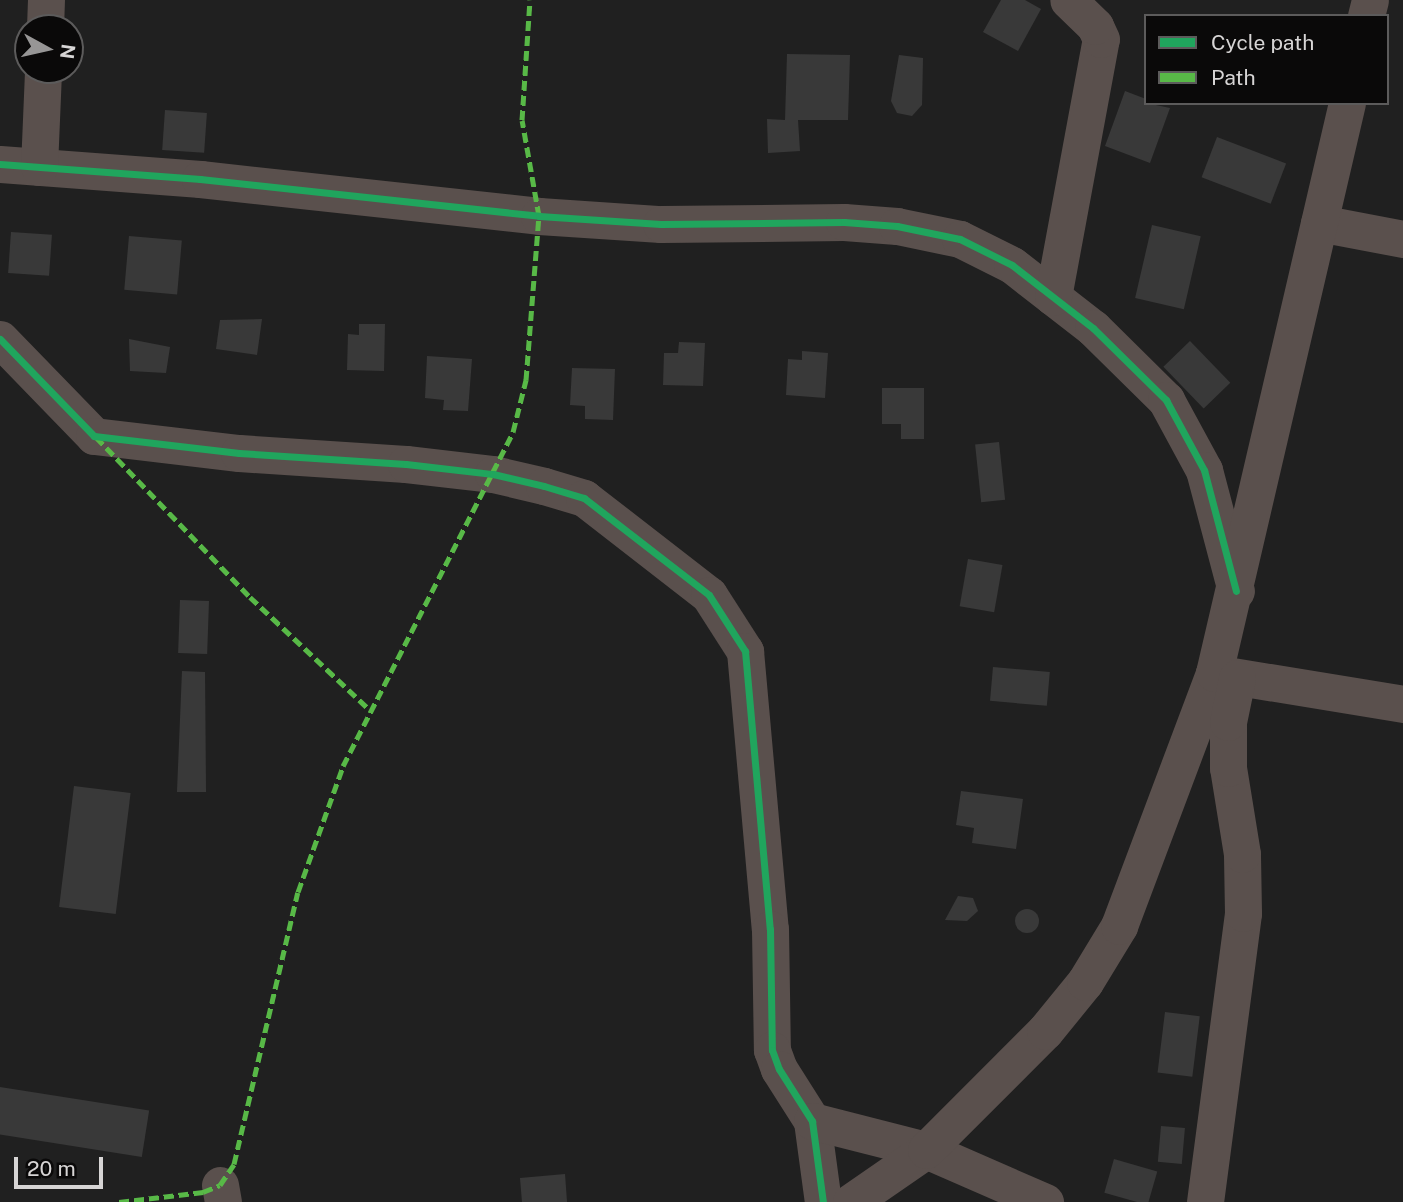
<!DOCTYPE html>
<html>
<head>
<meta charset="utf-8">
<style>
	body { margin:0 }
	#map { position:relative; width:1403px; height:1202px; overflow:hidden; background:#202020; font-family:"Public Sans",sans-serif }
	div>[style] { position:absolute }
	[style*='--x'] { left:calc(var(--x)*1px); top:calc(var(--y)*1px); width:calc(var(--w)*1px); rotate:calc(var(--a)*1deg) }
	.building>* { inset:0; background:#393939; transform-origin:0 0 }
	.round { border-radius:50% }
	.minor>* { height:37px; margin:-18.5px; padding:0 18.5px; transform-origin:18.5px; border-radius:18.5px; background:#5a504d }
	.quiet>* { height:5px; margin-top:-2.5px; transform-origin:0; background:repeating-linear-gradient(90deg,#58b947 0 10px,transparent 0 15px) }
	.cycleway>* { height:7px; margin:-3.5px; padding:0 3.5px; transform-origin:3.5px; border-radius:3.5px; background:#20a55d }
	span { translate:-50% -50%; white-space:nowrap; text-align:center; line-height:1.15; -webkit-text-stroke:7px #0a0909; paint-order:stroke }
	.legend { position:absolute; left:1144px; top:14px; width:245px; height:91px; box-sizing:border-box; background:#0a0909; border:2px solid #5c5b5b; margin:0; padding:9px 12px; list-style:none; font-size:21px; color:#d7d5d5 }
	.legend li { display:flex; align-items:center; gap:14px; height:35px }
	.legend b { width:35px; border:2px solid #5c5b5b }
	.north { position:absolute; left:14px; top:14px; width:70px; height:70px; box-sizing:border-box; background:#0a0909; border:2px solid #5c5b5b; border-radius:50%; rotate:98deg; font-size:19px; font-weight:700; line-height:28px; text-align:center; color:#d7d5d5 }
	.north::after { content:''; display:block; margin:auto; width:24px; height:32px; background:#979696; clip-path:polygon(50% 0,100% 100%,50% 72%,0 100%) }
	.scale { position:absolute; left:14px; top:1157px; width:89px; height:32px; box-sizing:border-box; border:4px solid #d7d5d5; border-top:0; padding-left:9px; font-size:21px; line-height:24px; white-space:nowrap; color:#d7d5d5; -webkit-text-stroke:5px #0a0909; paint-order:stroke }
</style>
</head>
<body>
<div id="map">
	<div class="building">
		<div style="clip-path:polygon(1001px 0,1025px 0,1041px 9px,1018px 51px,983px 32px)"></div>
		<div style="clip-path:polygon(787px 54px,850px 55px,848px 120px,798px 120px,800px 151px,768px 153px,767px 119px,785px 120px)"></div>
		<div style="clip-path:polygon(899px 55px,923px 58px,922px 105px,912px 116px,897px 113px,891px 101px)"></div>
		<div style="clip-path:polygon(1125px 91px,1146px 99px,1146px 103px,1170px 108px,1150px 163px,1105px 146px)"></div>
		<div style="left:165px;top:110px;width:42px;height:40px;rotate:4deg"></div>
		<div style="left:1217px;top:137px;width:74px;height:43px;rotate:21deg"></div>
		<div style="left:1152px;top:225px;width:50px;height:75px;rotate:13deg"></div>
		<div style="left:11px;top:232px;width:41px;height:41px;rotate:4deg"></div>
		<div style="left:129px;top:236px;width:53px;height:54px;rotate:5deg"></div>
		<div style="clip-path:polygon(262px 319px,257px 355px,216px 349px,220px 320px)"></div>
		<div style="clip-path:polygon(359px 324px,385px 324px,384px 371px,347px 370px,348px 334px,359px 335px)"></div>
		<div style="clip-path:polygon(129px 339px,170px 347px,166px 373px,130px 371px)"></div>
		<div style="left:1190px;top:341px;width:58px;height:37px;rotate:46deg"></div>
		<div style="clip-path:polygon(679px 342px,705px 343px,703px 386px,663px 385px,664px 353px,678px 353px)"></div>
		<div style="clip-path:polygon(802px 351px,828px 353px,825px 398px,786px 395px,788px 359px,802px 360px)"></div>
		<div style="clip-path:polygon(427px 356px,472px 359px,468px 411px,443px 410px,444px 400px,425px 398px)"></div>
		<div style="clip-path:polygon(572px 368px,615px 369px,613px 420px,585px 419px,585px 406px,570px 405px)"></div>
		<div style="clip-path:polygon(882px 388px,924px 388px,924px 439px,901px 439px,901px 424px,882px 424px)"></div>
		<div style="left:999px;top:442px;width:58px;height:24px;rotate:84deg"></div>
		<div style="left:968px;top:559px;width:35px;height:48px;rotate:10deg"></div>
		<div style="left:180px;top:600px;width:29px;height:53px;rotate:2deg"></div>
		<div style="left:993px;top:667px;width:57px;height:34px;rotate:5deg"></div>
		<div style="clip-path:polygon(182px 671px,205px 672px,206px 792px,177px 792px)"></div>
		<div style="left:74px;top:786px;width:57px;height:122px;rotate:7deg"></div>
		<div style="clip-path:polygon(961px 791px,1023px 799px,1016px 849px,972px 843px,974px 828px,956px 825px)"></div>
		<div style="clip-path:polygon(958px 896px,973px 898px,978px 911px,967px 921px,945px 920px)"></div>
		<div class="round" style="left:1015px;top:909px;width:24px;height:24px"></div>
		<div style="left:1165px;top:1012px;width:35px;height:61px;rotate:7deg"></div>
		<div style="left:0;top:1087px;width:151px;height:47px;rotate:9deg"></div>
		<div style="left:1161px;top:1126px;width:24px;height:36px;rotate:5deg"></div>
		<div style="left:1114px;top:1159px;width:45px;height:35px;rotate:16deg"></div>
		<div style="clip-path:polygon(565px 1174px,567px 1202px,522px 1202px,520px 1178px)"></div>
	</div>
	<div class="minor">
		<div style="--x:1366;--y:16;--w:16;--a:-76"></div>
		<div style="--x:45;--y:28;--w:28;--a:-88"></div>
		<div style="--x:0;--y:164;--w:201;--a:4.3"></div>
		<div style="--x:200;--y:179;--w:341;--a:6.2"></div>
		<div style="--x:539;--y:216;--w:122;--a:3.8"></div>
		<div style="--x:661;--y:224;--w:183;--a:-0.6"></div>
		<div style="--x:844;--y:222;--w:53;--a:4.3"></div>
		<div style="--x:897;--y:226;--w:64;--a:11.7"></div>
		<div style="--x:960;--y:239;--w:58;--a:26.6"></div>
		<div style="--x:1012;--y:265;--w:103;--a:37.9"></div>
		<div style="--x:1093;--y:328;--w:103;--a:44.6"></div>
		<div style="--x:1166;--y:400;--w:80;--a:61.5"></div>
		<div style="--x:1204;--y:470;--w:125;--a:75.2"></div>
		<div style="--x:39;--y:167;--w:97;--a:-87.6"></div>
		<div style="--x:1319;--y:223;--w:86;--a:10.8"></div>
		<div style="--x:1053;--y:297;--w:262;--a:-79.5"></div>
		<div style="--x:1101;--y:39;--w:14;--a:-115"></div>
		<div style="--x:1095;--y:26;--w:37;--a:-136"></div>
		<div style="--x:0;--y:339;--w:135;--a:45.9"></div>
		<div style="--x:94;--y:436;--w:146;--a:6.7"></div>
		<div style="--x:239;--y:453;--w:167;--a:3.8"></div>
		<div style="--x:406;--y:464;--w:88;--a:6.6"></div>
		<div style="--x:493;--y:474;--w:52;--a:13.2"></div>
		<div style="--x:544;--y:486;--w:42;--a:16.7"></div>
		<div style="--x:584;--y:498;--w:158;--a:37.8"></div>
		<div style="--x:709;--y:595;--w:67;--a:57.3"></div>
		<div style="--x:745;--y:651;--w:279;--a:84.9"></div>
		<div style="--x:770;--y:929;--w:121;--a:89.1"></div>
		<div style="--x:772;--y:1050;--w:20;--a:70"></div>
		<div style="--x:779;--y:1069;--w:62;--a:57.6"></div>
		<div style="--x:812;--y:1121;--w:82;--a:82.3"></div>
		<div style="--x:1214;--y:673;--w:192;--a:9.3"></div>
		<div style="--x:812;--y:1121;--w:118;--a:14.3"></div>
		<div style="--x:926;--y:1150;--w:130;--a:23.6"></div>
		<div style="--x:220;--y:1185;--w:17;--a:80"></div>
		<div style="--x:851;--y:1202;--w:91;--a:-34.7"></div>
		<div style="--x:926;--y:1150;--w:168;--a:-45"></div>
		<div style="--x:1045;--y:1031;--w:63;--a:-50.8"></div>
		<div style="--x:1085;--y:982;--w:66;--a:-58.7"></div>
		<div style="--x:1119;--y:926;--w:270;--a:-69.4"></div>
		<div style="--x:1214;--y:673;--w:585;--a:-76.87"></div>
		<div style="--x:1205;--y:1202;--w:291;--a:-82.5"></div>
		<div style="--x:1243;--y:913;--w:59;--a:-91"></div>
		<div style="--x:1242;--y:854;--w:87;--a:-99.2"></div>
		<div style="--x:1228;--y:768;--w:46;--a:-90"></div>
		<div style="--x:1228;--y:722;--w:45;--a:-78.4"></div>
	</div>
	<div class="quiet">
		<div style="--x:96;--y:437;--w:222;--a:46.1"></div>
		<div style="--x:250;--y:597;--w:166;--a:43.3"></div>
		<div style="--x:119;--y:1202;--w:85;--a:-6.8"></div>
		<div style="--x:203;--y:1192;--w:18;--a:-22"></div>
		<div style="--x:220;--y:1185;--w:25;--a:-56"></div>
		<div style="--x:234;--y:1164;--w:279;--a:-76.8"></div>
		<div style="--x:298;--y:892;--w:134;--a:-70.3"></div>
		<div style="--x:343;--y:766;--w:375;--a:-63"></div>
		<div style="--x:513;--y:432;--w:54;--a:-76"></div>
		<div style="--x:526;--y:380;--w:165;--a:-85.5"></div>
		<div style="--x:539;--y:216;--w:97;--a:-100"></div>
		<div style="--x:522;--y:120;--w:120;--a:-86.2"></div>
	</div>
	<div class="cycleway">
		<div style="--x:0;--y:164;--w:201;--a:4.3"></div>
		<div style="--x:200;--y:179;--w:341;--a:6.2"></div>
		<div style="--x:539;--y:216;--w:122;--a:3.8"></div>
		<div style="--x:661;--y:224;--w:183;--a:-0.6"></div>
		<div style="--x:844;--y:222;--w:53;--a:4.3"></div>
		<div style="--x:897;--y:226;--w:64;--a:11.7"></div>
		<div style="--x:960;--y:239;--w:58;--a:26.6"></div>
		<div style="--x:1012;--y:265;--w:103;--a:37.9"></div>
		<div style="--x:1093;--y:328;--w:103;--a:44.6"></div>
		<div style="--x:1166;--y:400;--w:80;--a:61.5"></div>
		<div style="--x:1204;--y:470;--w:125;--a:75.2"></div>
		<div style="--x:0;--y:339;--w:135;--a:45.9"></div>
		<div style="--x:94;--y:436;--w:146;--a:6.7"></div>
		<div style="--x:239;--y:453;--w:167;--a:3.8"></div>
		<div style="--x:406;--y:464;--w:88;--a:6.6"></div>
		<div style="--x:493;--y:474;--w:52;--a:13.2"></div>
		<div style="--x:544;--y:486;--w:42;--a:16.7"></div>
		<div style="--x:584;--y:498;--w:158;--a:37.8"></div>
		<div style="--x:709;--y:595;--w:67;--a:57.3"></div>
		<div style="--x:745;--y:651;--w:279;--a:84.9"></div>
		<div style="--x:770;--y:929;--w:121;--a:89.1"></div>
		<div style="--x:772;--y:1050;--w:20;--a:70"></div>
		<div style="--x:779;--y:1069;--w:62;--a:57.6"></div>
		<div style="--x:812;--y:1121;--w:82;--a:82.3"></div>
	</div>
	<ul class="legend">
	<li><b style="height:9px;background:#20a55d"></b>Cycle path</li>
	<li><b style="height:9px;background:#58b947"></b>Path</li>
	</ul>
	<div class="north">N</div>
	<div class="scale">20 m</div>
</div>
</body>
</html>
